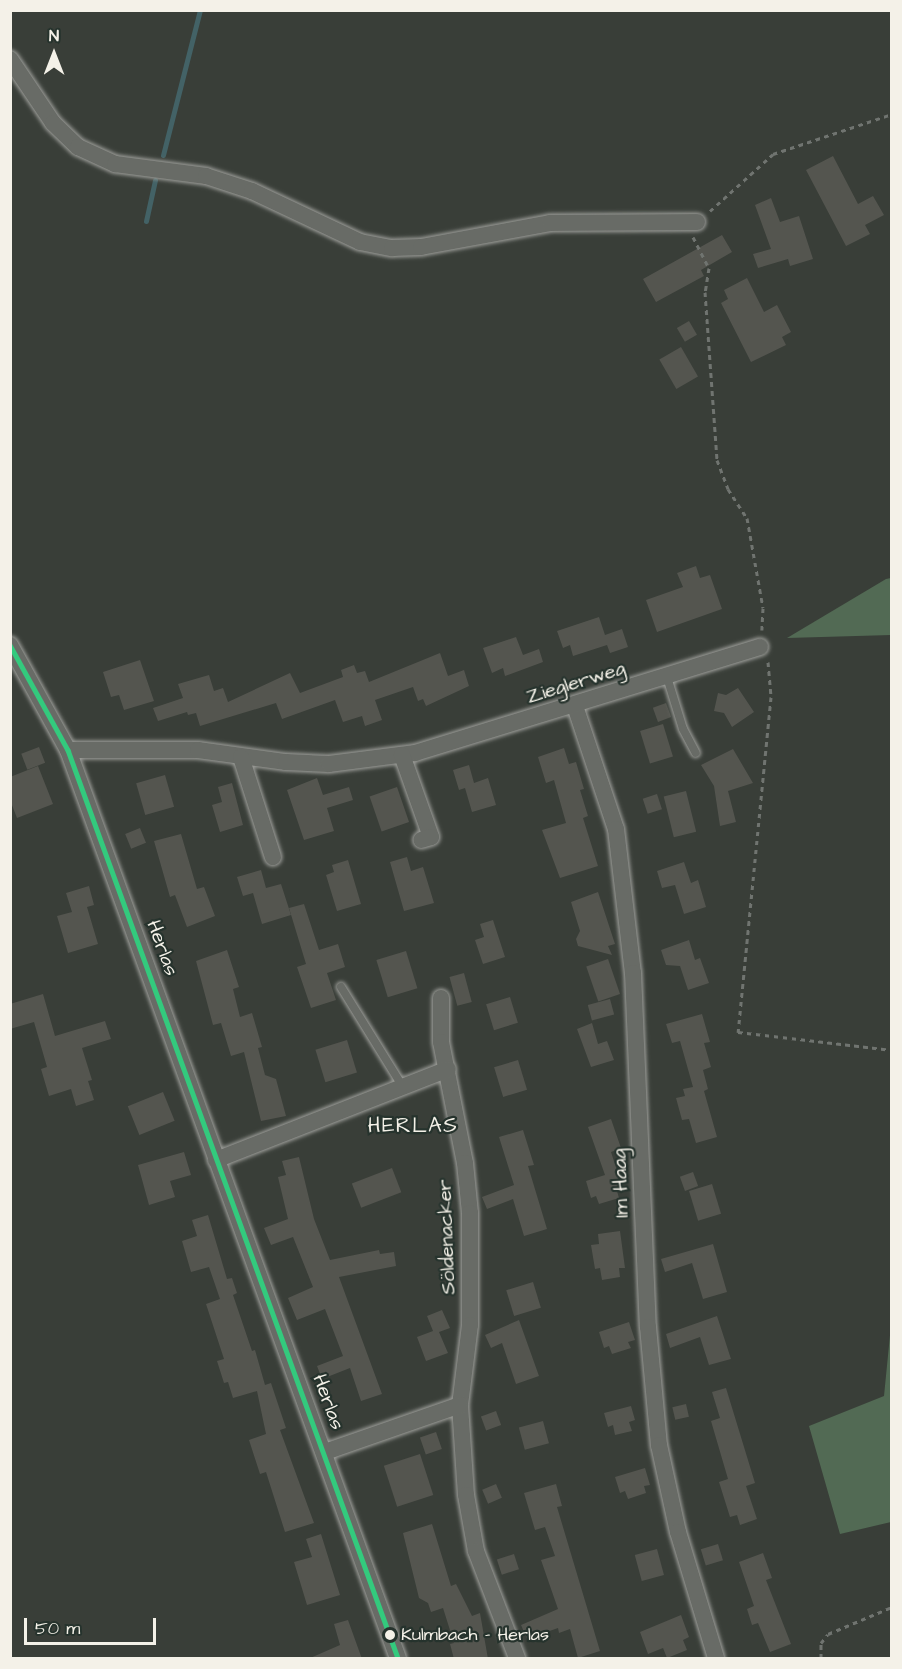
<!DOCTYPE html>
<html>
<head>
<meta charset="utf-8">
<style>
	body { margin:0 }
	#map { position:relative; width:902px; height:1669px; overflow:hidden; background:#393e38; font-family:"Architects Daughter",sans-serif }
	div>[style] { position:absolute }
	[style*='--x'] { left:calc(var(--x)*1px); top:calc(var(--y)*1px); width:calc(var(--w)*1px); rotate:calc(var(--a)*1deg) }
	.green>* { inset:0; background:#526a54 }
	.stream>* { height:5px; margin:-2.5px; padding:0 2.5px; transform-origin:2.5px; border-radius:2.5px; background:#436266 }
	.building>* { inset:0; background:#54554f; transform-origin:0 0 }
	.path>* { height:3px; margin-top:-1.5px; transform-origin:0; background:repeating-linear-gradient(90deg,#707470 0 4.5px,transparent 0 9px) }
	.roads { filter:drop-shadow(0 0 2px #9e9f9b) drop-shadow(0 0 2px #9e9f9b) }
	.lane>* { height:8px; margin:-4px; padding:0 4px; transform-origin:4px; border-radius:4px; background:#686b66 }
	.street>* { height:16px; margin:-8px; padding:0 8px; transform-origin:8px; border-radius:8px; background:#686b66 }
	.bus-1>* { height:4.5px; margin:-2.25px; padding:0 2.25px; transform-origin:2.25px; border-radius:2.25px; background:#33ca7d }
	.dots>* { width:16px; height:16px; translate:-50% -50%; box-sizing:border-box; border:3px solid #26332d; border-radius:50% }
	span { translate:-50% -50%; white-space:nowrap; text-align:center; line-height:1.15; -webkit-text-stroke:4.5px #26332d; paint-order:stroke }
	.bus-label { font-size:18px; color:#f4f1e8 }
	.left { translate:0 -50%; text-align:left }
	.street-label { font-size:20px; color:#f4f1e8 }
	.neighbourhood-label { font-size:21px; color:#f4f1e8; letter-spacing:1.5px }
	.frame { position:absolute; inset:0; border:12px solid #f4f1e8; pointer-events:none }
	.north { position:absolute; left:24px; top:24px; width:60px; height:60px; -webkit-text-stroke:4px #26332d; paint-order:stroke; rotate:0deg; font-size:16px; font-weight:700; line-height:24px; text-align:center; color:#f4f1e8 }
	.north::after { content:''; display:block; margin:auto; width:21px; height:27px; background:#f4f1e8; clip-path:polygon(50% 0,100% 100%,50% 72%,0 100%) }
	.scale { position:absolute; left:24px; top:1618px; width:132px; height:27px; box-sizing:border-box; border:3px solid #f4f1e8; border-top:0; padding-left:8px; font-size:18px; line-height:21px; white-space:nowrap; color:#f4f1e8; -webkit-text-stroke:4px #26332d; paint-order:stroke }
</style>
</head>
<body>
<div id="map">
	<div class="green">
		<div style="clip-path:polygon(891px 578px,891px 635px,787px 638px,886px 579px)"></div>
		<div style="clip-path:polygon(891px 1325px,891px 1522px,840px 1534px,809px 1426px,884px 1396px)"></div>
	</div>
	<div class="stream">
		<div style="--x:163;--y:155;--w:150;--a:-75.7"></div>
		<div style="--x:146;--y:221;--w:42;--a:-77.6"></div>
	</div>
	<div class="building">
		<div style="clip-path:polygon(833px 156px,858px 204px,873px 196px,884px 215px,865px 225px,870px 234px,846px 246px,806px 170px)"></div>
		<div style="clip-path:polygon(771px 198px,780px 222px,799px 216px,813px 259px,790px 266px,788px 259px,758px 268px,753px 254px,771px 249px,755px 205px)"></div>
		<div style="clip-path:polygon(722px 235px,732px 252px,701px 270px,704px 276px,656px 302px,643px 279px)"></div>
		<div style="clip-path:polygon(747px 278px,764px 312px,777px 305px,791px 332px,782px 337px,786px 345px,751px 362px,721px 303px,728px 299px,724px 290px)"></div>
		<div style="left:689px;top:321px;width:16px;height:14px;rotate:60deg"></div>
		<div style="left:681px;top:347px;width:34px;height:25px;rotate:60deg"></div>
		<div style="clip-path:polygon(696px 566px,700px 578px,710px 575px,722px 609px,657px 632px,646px 600px,683px 587px,677px 573px)"></div>
		<div style="clip-path:polygon(599px 617px,605px 635px,622px 629px,628px 647px,610px 653px,607px 645px,573px 656px,570px 645px,563px 648px,557px 631px)"></div>
		<div style="clip-path:polygon(516px 637px,523px 655px,539px 649px,543px 662px,505px 676px,503px 668px,492px 673px,483px 648px)"></div>
		<div style="clip-path:polygon(440px 653px,448px 676px,464px 670px,469px 686px,426px 706px,423px 699px,418px 701px,413px 687px,375px 700px,382px 720px,365px 726px,362px 716px,343px 722px,335px 700px,282px 719px,276px 703px,200px 726px,196px 713px,188px 715px,187px 712px,158px 721px,153px 708px,183px 698px,178px 684px,209px 675px,214px 691px,223px 688px,228px 702px,290px 673px,300px 693px,343px 677px,341px 670px,354px 665px,357px 673px,365px 671px,369px 682px)"></div>
		<div style="clip-path:polygon(140px 660px,154px 701px,124px 710px,119px 695px,111px 697px,103px 672px)"></div>
		<div style="clip-path:polygon(738px 688px,754px 712px,732px 727px,724px 713px,714px 711px,718px 693px,726px 695px)"></div>
		<div style="left:666px;top:703px;width:15px;height:14px;rotate:70deg"></div>
		<div style="left:663px;top:724px;width:34px;height:24px;rotate:73deg"></div>
		<div style="left:39px;top:747px;width:17px;height:19px;rotate:69deg"></div>
		<div style="clip-path:polygon(564px 748px,569px 764px,576px 762px,584px 789px,580px 790px,588px 816px,583px 818px,598px 866px,560px 878px,542px 830px,566px 823px,554px 780px,546px 783px,538px 757px)"></div>
		<div style="clip-path:polygon(733px 749px,753px 783px,728px 791px,736px 822px,720px 826px,714px 786px,701px 765px)"></div>
		<div style="clip-path:polygon(469px 765px,474px 783px,488px 778px,496px 805px,472px 812px,465px 788px,459px 790px,453px 770px)"></div>
		<div style="clip-path:polygon(38px 766px,53px 804px,17px 818px,10px 800px,10px 777px)"></div>
		<div style="left:165px;top:775px;width:33px;height:30px;rotate:74deg"></div>
		<div style="clip-path:polygon(317px 778px,323px 795px,349px 787px,353px 800px,327px 808px,334px 831px,304px 840px,287px 790px)"></div>
		<div style="clip-path:polygon(232px 783px,243px 825px,220px 832px,212px 805px,222px 802px,218px 787px)"></div>
		<div style="left:397px;top:787px;width:37px;height:29px;rotate:71deg"></div>
		<div style="left:686px;top:791px;width:42px;height:23px;rotate:76deg"></div>
		<div style="left:657px;top:794px;width:16px;height:15px;rotate:72deg"></div>
		<div style="left:140px;top:828px;width:16px;height:16px;rotate:68deg"></div>
		<div style="clip-path:polygon(181px 834px,197px 889px,204px 887px,215px 916px,187px 927px,175px 895px,170px 897px,154px 841px)"></div>
		<div style="clip-path:polygon(407px 857px,411px 871px,423px 867px,434px 903px,404px 911px,390px 862px)"></div>
		<div style="clip-path:polygon(348px 860px,361px 904px,337px 911px,326px 875px,334px 872px,332px 865px)"></div>
		<div style="clip-path:polygon(684px 862px,691px 883px,698px 880px,706px 907px,684px 914px,675px 885px,662px 888px,657px 871px)"></div>
		<div style="clip-path:polygon(261px 870px,266px 888px,281px 884px,291px 915px,262px 924px,253px 893px,243px 896px,237px 877px)"></div>
		<div style="clip-path:polygon(89px 886px,94px 905px,87px 907px,98px 944px,68px 953px,57px 916px,72px 912px,66px 893px)"></div>
		<div style="clip-path:polygon(598px 892px,615px 944px,608px 946px,612px 955px,578px 946px,576px 939px,580px 931px,571px 902px)"></div>
		<div style="clip-path:polygon(304px 904px,319px 950px,338px 944px,345px 967px,327px 973px,336px 1000px,311px 1008px,297px 967px,306px 964px,289px 908px)"></div>
		<div style="clip-path:polygon(493px 920px,505px 957px,483px 964px,475px 940px,484px 937px,480px 924px)"></div>
		<div style="clip-path:polygon(689px 940px,695px 960px,700px 958px,709px 983px,688px 990px,680px 966px,666px 965px,661px 950px)"></div>
		<div style="clip-path:polygon(227px 950px,239px 987px,233px 989px,240px 1017px,252px 1013px,262px 1047px,258px 1048px,265px 1075px,276px 1079px,286px 1116px,261px 1121px,244px 1052px,231px 1056px,221px 1023px,213px 1025px,196px 961px)"></div>
		<div style="left:406px;top:951px;width:39px;height:31px;rotate:73deg"></div>
		<div style="left:608px;top:959px;width:37px;height:23px;rotate:71deg"></div>
		<div style="left:464px;top:973px;width:30px;height:15px;rotate:75deg"></div>
		<div style="clip-path:polygon(43px 994px,55px 1036px,105px 1021px,111px 1039px,82px 1048px,92px 1080px,88px 1081px,94px 1100px,76px 1106px,71px 1089px,49px 1096px,41px 1069px,47px 1067px,34px 1022px,10px 1029px,10px 1004px)"></div>
		<div style="left:510px;top:997px;width:27px;height:25px;rotate:73deg"></div>
		<div style="left:610px;top:999px;width:16px;height:23px;rotate:75deg"></div>
		<div style="clip-path:polygon(702px 1014px,710px 1042px,704px 1043px,711px 1067px,703px 1070px,708px 1089px,704px 1091px,717px 1137px,696px 1143px,689px 1119px,682px 1120px,676px 1098px,685px 1096px,683px 1089px,693px 1087px,680px 1041px,672px 1043px,666px 1024px)"></div>
		<div style="clip-path:polygon(592px 1023px,598px 1044px,607px 1041px,614px 1060px,591px 1067px,577px 1029px)"></div>
		<div style="left:347px;top:1040px;width:34px;height:33px;rotate:73deg"></div>
		<div style="left:518px;top:1060px;width:31px;height:25px;rotate:73deg"></div>
		<div style="left:163px;top:1092px;width:31px;height:38px;rotate:68deg"></div>
		<div style="clip-path:polygon(611px 1119px,621px 1148px,611px 1152px,623px 1189px,617px 1191px,619px 1198px,599px 1204px,596px 1196px,591px 1198px,586px 1181px,605px 1175px,588px 1127px)"></div>
		<div style="clip-path:polygon(523px 1130px,534px 1165px,528px 1166px,547px 1229px,524px 1236px,513px 1199px,487px 1209px,482px 1197px,514px 1185px,499px 1137px)"></div>
		<div style="clip-path:polygon(184px 1152px,191px 1175px,170px 1181px,175px 1197px,149px 1205px,138px 1165px)"></div>
		<div style="clip-path:polygon(299px 1157px,314px 1219px,330px 1260px,379px 1250px,380px 1254px,394px 1252px,396px 1266px,339px 1277px,382px 1394px,361px 1401px,350px 1368px,322px 1379px,317px 1366px,343px 1356px,325px 1309px,297px 1320px,288px 1298px,313px 1287px,293px 1237px,271px 1245px,264px 1228px,288px 1219px,278px 1177px,286px 1175px,282px 1161px)"></div>
		<div style="left:392px;top:1168px;width:26px;height:43px;rotate:69deg"></div>
		<div style="left:693px;top:1172px;width:15px;height:14px;rotate:70deg"></div>
		<div style="left:712px;top:1184px;width:31px;height:24px;rotate:73deg"></div>
		<div style="clip-path:polygon(208px 1215px,227px 1279px,232px 1278px,237px 1293px,233px 1295px,252px 1351px,255px 1350px,265px 1385px,271px 1383px,286px 1428px,280px 1430px,314px 1523px,285px 1532px,266px 1472px,260px 1474px,249px 1440px,266px 1434px,257px 1391px,233px 1398px,228px 1382px,224px 1383px,217px 1361px,224px 1359px,206px 1304px,220px 1299px,209px 1267px,191px 1272px,182px 1241px,197px 1236px,192px 1220px)"></div>
		<div style="clip-path:polygon(620px 1231px,625px 1268px,619px 1268px,620px 1277px,602px 1280px,600px 1268px,595px 1269px,591px 1245px,599px 1244px,598px 1234px)"></div>
		<div style="clip-path:polygon(713px 1244px,727px 1292px,703px 1299px,692px 1263px,665px 1272px,661px 1259px)"></div>
		<div style="left:533px;top:1282px;width:27px;height:28px;rotate:73deg"></div>
		<div style="clip-path:polygon(442px 1310px,450px 1328px,439px 1332px,448px 1353px,426px 1361px,417px 1337px,433px 1331px,427px 1316px)"></div>
		<div style="clip-path:polygon(717px 1316px,731px 1359px,709px 1365px,700px 1337px,670px 1348px,666px 1334px)"></div>
		<div style="clip-path:polygon(519px 1320px,539px 1376px,516px 1384px,502px 1343px,491px 1348px,485px 1335px)"></div>
		<div style="clip-path:polygon(629px 1322px,635px 1340px,628px 1342px,631px 1348px,612px 1354px,609px 1346px,604px 1348px,599px 1332px)"></div>
		<div style="clip-path:polygon(726px 1388px,755px 1483px,746px 1486px,757px 1519px,740px 1525px,737px 1515px,730px 1517px,719px 1482px,728px 1479px,711px 1421px,720px 1418px,712px 1392px)"></div>
		<div style="left:686px;top:1404px;width:13px;height:14px;rotate:77deg"></div>
		<div style="clip-path:polygon(631px 1406px,635px 1420px,629px 1422px,632px 1431px,615px 1435px,613px 1425px,608px 1427px,604px 1413px)"></div>
		<div style="left:496px;top:1411px;width:15px;height:16px;rotate:70deg"></div>
		<div style="left:543px;top:1421px;width:23px;height:25px;rotate:75deg"></div>
		<div style="left:436px;top:1432px;width:18px;height:17px;rotate:71deg"></div>
		<div style="left:420px;top:1454px;width:43px;height:38px;rotate:72deg"></div>
		<div style="clip-path:polygon(645px 1468px,650px 1485px,644px 1486px,646px 1493px,628px 1499px,625px 1491px,620px 1493px,615px 1477px)"></div>
		<div style="left:496px;top:1484px;width:15px;height:15px;rotate:67deg"></div>
		<div style="clip-path:polygon(556px 1484px,562px 1506px,557px 1507px,600px 1651px,578px 1658px,570px 1629px,559px 1633px,558px 1628px,527px 1639px,521px 1625px,558px 1609px,541px 1560px,555px 1556px,545px 1527px,535px 1530px,524px 1493px)"></div>
		<div style="clip-path:polygon(432px 1524px,451px 1586px,456px 1584px,472px 1616px,480px 1613px,488px 1659px,454px 1659px,450px 1644px,454px 1643px,443px 1608px,431px 1612px,428px 1603px,419px 1598px,403px 1533px)"></div>
		<div style="clip-path:polygon(321px 1534px,340px 1595px,307px 1605px,294px 1562px,312px 1557px,306px 1539px)"></div>
		<div style="left:718px;top:1544px;width:17px;height:18px;rotate:73deg"></div>
		<div style="left:657px;top:1549px;width:27px;height:23px;rotate:75deg"></div>
		<div style="clip-path:polygon(763px 1553px,772px 1578px,766px 1580px,791px 1644px,770px 1652px,758px 1623px,752px 1625px,747px 1609px,754px 1606px,739px 1562px)"></div>
		<div style="left:514px;top:1554px;width:16px;height:18px;rotate:72deg"></div>
		<div style="clip-path:polygon(681px 1615px,689px 1637px,683px 1640px,687px 1650px,667px 1658px,663px 1648px,648px 1654px,640px 1632px)"></div>
		<div style="clip-path:polygon(348px 1620px,362px 1659px,308px 1659px,340px 1645px,334px 1624px)"></div>
	</div>
	<div class="path">
		<div style="--x:710;--y:211;--w:85;--a:-42.1"></div>
		<div style="--x:773;--y:154;--w:126;--a:-18.6"></div>
		<div style="--x:693;--y:237;--w:35;--a:63"></div>
		<div style="--x:709;--y:268;--w:24;--a:99"></div>
		<div style="--x:705;--y:292;--w:168;--a:85.9"></div>
		<div style="--x:717;--y:460;--w:31;--a:69"></div>
		<div style="--x:728;--y:489;--w:35;--a:57"></div>
		<div style="--x:747;--y:518;--w:91;--a:79.9"></div>
		<div style="--x:763;--y:608;--w:22;--a:93"></div>
		<div style="--x:768;--y:662;--w:35;--a:85"></div>
		<div style="--x:771;--y:697;--w:337;--a:95.6"></div>
		<div style="--x:738;--y:1032;--w:155;--a:6.7"></div>
		<div style="--x:821;--y:1658;--w:15;--a:-90"></div>
		<div style="--x:821;--y:1643;--w:11;--a:-52"></div>
		<div style="--x:828;--y:1634;--w:69;--a:-22.9"></div>
	</div>
	<div class="roads">
		<div class="lane">
			<div style="--x:667;--y:677;--w:54;--a:72.9"></div>
			<div style="--x:683;--y:729;--w:27;--a:62"></div>
			<div style="--x:341;--y:987;--w:118;--a:58.2"></div>
		</div>
		<div class="street">
			<div style="--x:10;--y:59;--w:77;--a:56.1"></div>
			<div style="--x:53;--y:123;--w:35;--a:44"></div>
			<div style="--x:78;--y:147;--w:41;--a:24.7"></div>
			<div style="--x:115;--y:164;--w:92;--a:7.5"></div>
			<div style="--x:206;--y:176;--w:48;--a:18.1"></div>
			<div style="--x:252;--y:191;--w:119;--a:25.3"></div>
			<div style="--x:360;--y:242;--w:33;--a:11"></div>
			<div style="--x:392;--y:248;--w:29;--a:-2"></div>
			<div style="--x:421;--y:247;--w:131;--a:-10.5"></div>
			<div style="--x:550;--y:223;--w:147;--a:-0.4"></div>
			<div style="--x:10;--y:645;--w:120;--a:61.1"></div>
			<div style="--x:68;--y:750;--w:966;--a:70.03"></div>
			<div style="--x:575;--y:706;--w:130;--a:71.6"></div>
			<div style="--x:616;--y:829;--w:145;--a:83.3"></div>
			<div style="--x:633;--y:973;--w:354;--a:87.6"></div>
			<div style="--x:648;--y:1327;--w:119;--a:84.7"></div>
			<div style="--x:659;--y:1445;--w:89;--a:77.7"></div>
			<div style="--x:678;--y:1532;--w:132;--a:73.2"></div>
			<div style="--x:68;--y:750;--w:130;--a:0"></div>
			<div style="--x:198;--y:750;--w:89;--a:7.8"></div>
			<div style="--x:286;--y:762;--w:43;--a:2.7"></div>
			<div style="--x:329;--y:764;--w:87;--a:-7.3"></div>
			<div style="--x:415;--y:753;--w:361;--a:-17.1"></div>
			<div style="--x:402;--y:755;--w:87;--a:70.5"></div>
			<div style="--x:431;--y:837;--w:10;--a:163"></div>
			<div style="--x:241;--y:757;--w:105;--a:72.3"></div>
			<div style="--x:441;--y:998;--w:44;--a:90"></div>
			<div style="--x:441;--y:1042;--w:123;--a:78.8"></div>
			<div style="--x:465;--y:1163;--w:50;--a:84.3"></div>
			<div style="--x:470;--y:1213;--w:112;--a:90"></div>
			<div style="--x:470;--y:1325;--w:81;--a:97.1"></div>
			<div style="--x:460;--y:1405;--w:90;--a:86.2"></div>
			<div style="--x:466;--y:1495;--w:57;--a:79.9"></div>
			<div style="--x:476;--y:1551;--w:115;--a:69"></div>
			<div style="--x:216;--y:1160;--w:249;--a:-21.4"></div>
			<div style="--x:325;--y:1452;--w:143;--a:-19.2"></div>
		</div>
	</div>
	<div class="bus-1">
		<div style="--x:10;--y:645;--w:120;--a:61.1"></div>
		<div style="--x:68;--y:750;--w:966;--a:70.03"></div>
	</div>
	<div class="dots">
		<div style="left:390px;top:1635px;background:#f4f1e8"></div>
	</div>
	<div class="bus-label">
		<span class="left" style="left:401px;top:1635px">Kulmbach - Herlas</span>
	</div>
	<div class="street-label">
		<span style="left:576px;top:683px;rotate:-17deg">Zieglerweg</span>
		<span style="left:162px;top:948px;rotate:70deg">Herlas</span>
		<span style="left:621px;top:1183px;rotate:-92deg">Im Haag</span>
		<span style="left:447px;top:1237px;rotate:-92deg">Söldenacker</span>
		<span style="left:328px;top:1402px;rotate:70deg">Herlas</span>
	</div>
	<div class="neighbourhood-label">
		<span style="left:413px;top:1126px">HERLAS</span>
	</div>
	<div class="frame"></div>
	<div class="north">N</div>
	<div class="scale">50 m</div>
</div>
</body>
</html>
